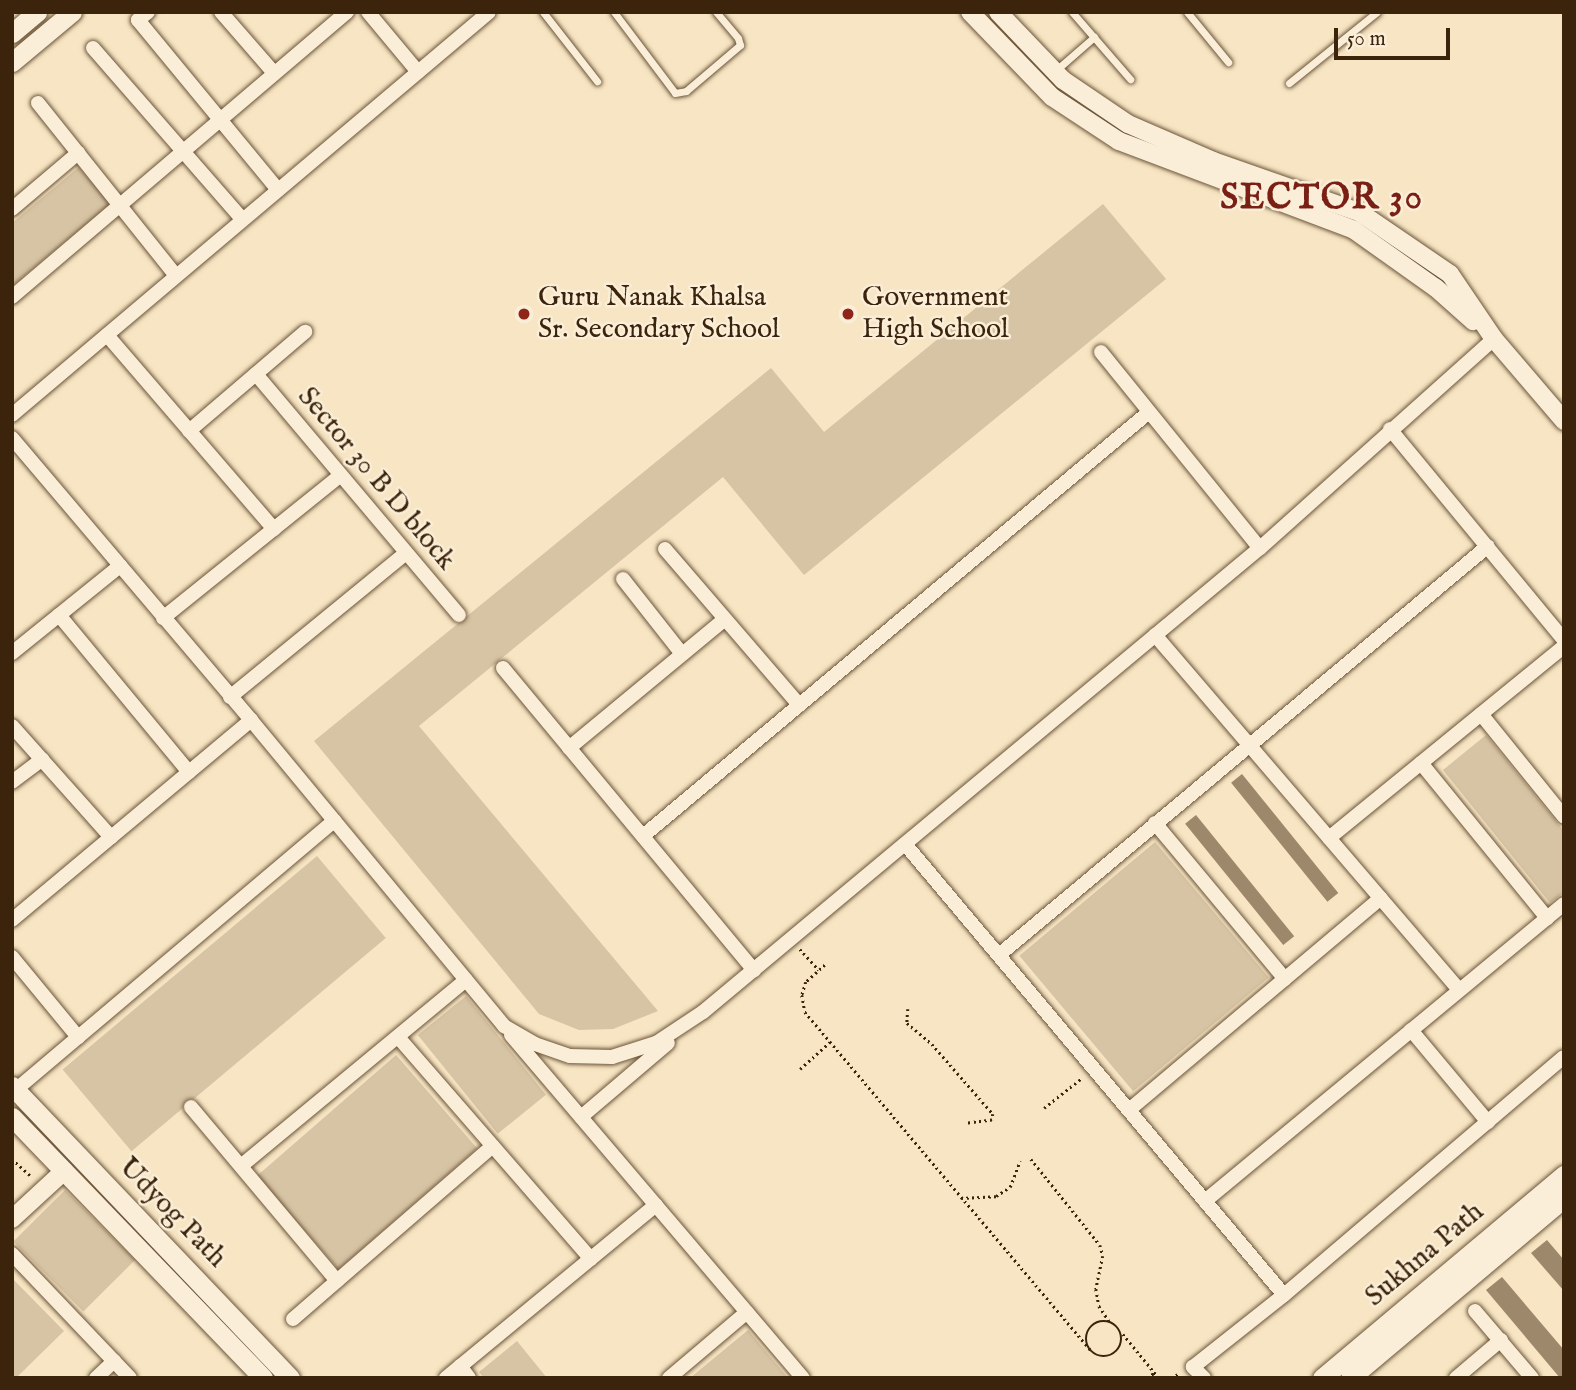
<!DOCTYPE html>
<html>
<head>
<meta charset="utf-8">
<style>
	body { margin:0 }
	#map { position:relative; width:1576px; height:1390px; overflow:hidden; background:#f7e5c3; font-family:"IM FELL English",serif }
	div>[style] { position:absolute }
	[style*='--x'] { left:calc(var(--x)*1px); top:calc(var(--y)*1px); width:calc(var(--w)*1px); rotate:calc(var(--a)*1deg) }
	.green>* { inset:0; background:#d7c4a4; transform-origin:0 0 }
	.building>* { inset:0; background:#9d886b; transform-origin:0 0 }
	.path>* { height:2.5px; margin-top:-1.25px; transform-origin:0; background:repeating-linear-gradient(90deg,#3c230b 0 2px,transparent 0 5.5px) }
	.path>.ring { margin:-1.25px; padding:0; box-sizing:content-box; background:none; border:2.5px solid #3c230b; border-radius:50% }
	.roads { filter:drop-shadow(0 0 2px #6b5439) drop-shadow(0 0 2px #6b5439) }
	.service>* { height:7px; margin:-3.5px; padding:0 3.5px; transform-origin:3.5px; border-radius:3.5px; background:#faeed8 }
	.minor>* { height:14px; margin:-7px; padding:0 7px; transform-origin:7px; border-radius:7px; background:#faeed8 }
	.tertiary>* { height:18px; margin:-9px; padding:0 9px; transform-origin:9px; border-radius:9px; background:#faeed8 }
	.secondary>* { height:19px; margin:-9.5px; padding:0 9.5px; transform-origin:9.5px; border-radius:9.5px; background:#faeed8 }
	.dots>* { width:19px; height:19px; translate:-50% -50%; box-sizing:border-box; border:4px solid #faeed8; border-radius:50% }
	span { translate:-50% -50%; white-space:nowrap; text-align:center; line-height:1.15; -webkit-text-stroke:5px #faeed8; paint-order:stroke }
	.poi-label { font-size:28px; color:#3c230b }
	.left { translate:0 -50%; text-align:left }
	.street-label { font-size:28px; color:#3c230b }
	.district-label { font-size:35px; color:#7a1f14; font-weight:700; letter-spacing:2px }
	.frame { position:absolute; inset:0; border:14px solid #3c230b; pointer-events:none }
	.scale { position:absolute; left:1334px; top:28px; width:116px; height:32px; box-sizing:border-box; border:4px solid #3c230b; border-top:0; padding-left:9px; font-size:21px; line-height:24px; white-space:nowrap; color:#3c230b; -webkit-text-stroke:5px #faeed8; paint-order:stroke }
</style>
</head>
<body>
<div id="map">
	<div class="green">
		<div style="clip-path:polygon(79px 167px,110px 204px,12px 286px,12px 223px)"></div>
		<div style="clip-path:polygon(1103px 204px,1166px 279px,804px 575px,723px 477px,419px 726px,658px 1011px,613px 1029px,579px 1030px,539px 1014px,314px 741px,771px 368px,824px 432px)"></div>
		<div style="clip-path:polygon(1486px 735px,1564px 831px,1564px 892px,1550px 903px,1443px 770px)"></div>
		<div style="left:1155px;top:842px;width:177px;height:177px;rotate:50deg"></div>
		<div style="left:317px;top:856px;width:107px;height:332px;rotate:50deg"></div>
		<div style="left:466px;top:996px;width:127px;height:62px;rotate:51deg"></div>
		<div style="left:396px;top:1055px;width:124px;height:184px;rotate:49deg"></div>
		<div style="left:65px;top:1190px;width:99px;height:73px;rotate:45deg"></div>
		<div style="clip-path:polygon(12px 1278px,64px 1331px,16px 1378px,12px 1378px)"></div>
		<div style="clip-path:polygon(748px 1330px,788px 1378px,690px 1378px)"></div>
		<div style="clip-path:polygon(517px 1341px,547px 1378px,484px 1378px,479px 1372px)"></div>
	</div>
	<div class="building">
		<div style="left:1242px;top:774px;width:153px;height:14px;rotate:51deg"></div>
		<div style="left:1196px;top:815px;width:156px;height:14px;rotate:51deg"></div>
		<div style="clip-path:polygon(1547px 1240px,1564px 1260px,1564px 1291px,1531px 1253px)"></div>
		<div style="clip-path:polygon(1502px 1277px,1564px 1350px,1564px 1378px,1560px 1378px,1486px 1290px)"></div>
	</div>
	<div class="path">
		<div style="--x:800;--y:949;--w:28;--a:48"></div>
		<div style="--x:825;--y:965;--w:25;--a:138"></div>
		<div style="--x:806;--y:982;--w:14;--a:107"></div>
		<div style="--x:802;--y:995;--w:17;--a:80"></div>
		<div style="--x:805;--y:1012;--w:445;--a:49.8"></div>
		<div style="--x:908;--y:1009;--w:14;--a:94"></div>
		<div style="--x:907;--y:1023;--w:33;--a:40"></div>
		<div style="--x:932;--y:1044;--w:93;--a:48.9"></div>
		<div style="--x:993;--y:1114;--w:6;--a:99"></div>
		<div style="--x:992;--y:1120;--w:26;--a:173"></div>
		<div style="--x:800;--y:1069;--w:40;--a:-42"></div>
		<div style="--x:1044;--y:1108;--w:48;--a:-38.3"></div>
		<div style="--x:12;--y:1159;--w:27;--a:42"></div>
		<div style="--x:1031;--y:1159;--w:110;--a:51.3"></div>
		<div style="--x:1100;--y:1245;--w:11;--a:75"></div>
		<div style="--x:1103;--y:1256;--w:34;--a:102"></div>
		<div style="--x:1096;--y:1289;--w:17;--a:80"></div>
		<div style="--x:1099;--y:1306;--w:18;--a:56"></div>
		<div style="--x:961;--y:1198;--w:35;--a:-3"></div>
		<div style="--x:996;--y:1196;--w:17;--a:-33"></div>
		<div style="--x:1010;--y:1187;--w:28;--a:-69"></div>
		<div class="ring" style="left:1086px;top:1321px;width:33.5px;height:33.5px"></div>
		<div style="--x:1123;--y:1334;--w:57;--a:50.7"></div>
		<div style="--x:1147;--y:1378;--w:10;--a:-37"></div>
		<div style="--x:1171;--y:1378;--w:10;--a:-29"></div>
	</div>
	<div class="roads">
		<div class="service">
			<div style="--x:543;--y:12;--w:88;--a:52"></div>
			<div style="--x:614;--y:12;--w:101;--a:53"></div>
			<div style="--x:675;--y:93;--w:11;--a:-10"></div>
			<div style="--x:686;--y:91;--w:71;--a:-40.4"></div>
			<div style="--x:740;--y:45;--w:7;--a:-106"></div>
			<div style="--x:738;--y:38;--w:34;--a:-130"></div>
			<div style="--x:1072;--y:12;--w:89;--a:49.1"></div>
			<div style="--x:1187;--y:12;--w:65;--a:50.6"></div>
			<div style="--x:1055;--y:71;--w:52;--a:-41.1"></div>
			<div style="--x:1289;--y:83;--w:113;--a:-38.9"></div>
		</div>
		<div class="minor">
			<div style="--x:148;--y:12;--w:13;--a:141"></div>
			<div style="--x:138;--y:20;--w:220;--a:50.5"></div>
			<div style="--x:221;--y:12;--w:81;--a:49"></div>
			<div style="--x:368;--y:12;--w:78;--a:50.2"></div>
			<div style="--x:93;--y:48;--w:227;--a:48.9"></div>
			<div style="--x:38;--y:103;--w:221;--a:51.4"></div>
			<div style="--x:12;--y:209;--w:87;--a:-40.3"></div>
			<div style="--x:12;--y:297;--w:440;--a:-40.4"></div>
			<div style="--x:107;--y:335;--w:256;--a:49.3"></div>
			<div style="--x:1101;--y:352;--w:252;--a:51"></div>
			<div style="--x:256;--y:374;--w:315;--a:49.9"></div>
			<div style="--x:12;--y:415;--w:624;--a:-40.19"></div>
			<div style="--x:1390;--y:429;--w:273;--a:50.5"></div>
			<div style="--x:189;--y:431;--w:153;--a:-40.5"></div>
			<div style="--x:12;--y:438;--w:370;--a:49.7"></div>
			<div style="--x:251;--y:720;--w:397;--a:50.4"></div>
			<div style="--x:504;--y:1026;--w:36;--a:30"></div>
			<div style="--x:535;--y:1044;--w:37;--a:19"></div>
			<div style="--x:570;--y:1056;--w:42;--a:1.4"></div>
			<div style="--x:612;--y:1057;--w:46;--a:-17.7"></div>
			<div style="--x:656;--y:1043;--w:56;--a:-33.4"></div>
			<div style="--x:703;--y:1012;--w:725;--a:-39.8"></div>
			<div style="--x:1260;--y:548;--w:314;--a:-41.8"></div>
			<div style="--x:665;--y:549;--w:206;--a:49.3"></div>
			<div style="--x:623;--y:579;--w:95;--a:51.8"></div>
			<div style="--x:59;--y:615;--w:204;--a:50.4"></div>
			<div style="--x:163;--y:618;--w:228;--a:-38.8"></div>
			<div style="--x:1155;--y:635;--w:467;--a:49.4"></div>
			<div style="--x:12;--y:653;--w:139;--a:-38.9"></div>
			<div style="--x:503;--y:668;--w:393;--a:50.3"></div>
			<div style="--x:230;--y:697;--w:227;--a:-39.3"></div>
			<div style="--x:1481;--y:714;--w:132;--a:51.1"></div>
			<div style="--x:12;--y:726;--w:149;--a:48.3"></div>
			<div style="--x:569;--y:748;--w:202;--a:-39.6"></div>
			<div style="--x:1421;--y:763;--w:200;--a:50.9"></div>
			<div style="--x:12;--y:782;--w:38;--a:-37"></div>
			<div style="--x:1155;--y:823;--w:203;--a:50.2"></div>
			<div style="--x:643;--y:836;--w:660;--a:-39.96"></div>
			<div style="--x:1329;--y:838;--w:303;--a:-39.2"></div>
			<div style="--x:905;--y:844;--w:589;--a:49.96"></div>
			<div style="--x:12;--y:920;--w:312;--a:-39.9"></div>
			<div style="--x:999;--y:955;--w:637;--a:-39.91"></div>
			<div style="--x:12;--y:957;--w:104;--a:50.5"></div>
			<div style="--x:1411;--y:1030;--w:120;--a:50.1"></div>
			<div style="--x:511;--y:1035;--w:450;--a:49.6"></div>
			<div style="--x:398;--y:1037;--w:294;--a:49"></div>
			<div style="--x:12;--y:1093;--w:422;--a:-40.2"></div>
			<div style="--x:191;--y:1107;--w:227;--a:50"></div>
			<div style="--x:1129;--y:1110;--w:329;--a:-40.1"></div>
			<div style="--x:581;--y:1117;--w:114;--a:-40.4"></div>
			<div style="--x:241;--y:1166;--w:292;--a:-39.6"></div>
			<div style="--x:1205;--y:1201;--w:466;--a:-39.6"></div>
			<div style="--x:12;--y:1254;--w:171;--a:46.4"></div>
			<div style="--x:1475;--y:1311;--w:88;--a:49.6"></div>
			<div style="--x:293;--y:1319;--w:264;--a:-40.9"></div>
			<div style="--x:460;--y:1366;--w:15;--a:53"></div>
			<div style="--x:96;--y:1378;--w:25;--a:-43"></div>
			<div style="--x:446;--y:1378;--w:272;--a:-39.5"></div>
			<div style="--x:669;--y:1378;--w:102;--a:-40.2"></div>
			<div style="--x:1204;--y:1378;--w:16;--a:-135"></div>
			<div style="--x:1193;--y:1367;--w:116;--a:-38.4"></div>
			<div style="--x:1284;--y:1295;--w:367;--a:-40.4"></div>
			<div style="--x:1456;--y:1378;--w:59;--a:-40.2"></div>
		</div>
		<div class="tertiary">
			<div style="--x:970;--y:12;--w:118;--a:46"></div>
			<div style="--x:1052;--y:97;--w:80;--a:33.3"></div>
			<div style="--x:1119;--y:141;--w:251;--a:20.7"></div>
			<div style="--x:1354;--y:230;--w:100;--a:35.3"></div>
			<div style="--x:1436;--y:288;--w:50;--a:41.7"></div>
			<div style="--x:998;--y:12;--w:94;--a:46.3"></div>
			<div style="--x:1063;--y:80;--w:78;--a:34.1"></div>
			<div style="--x:1128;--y:124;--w:93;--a:23.5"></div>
			<div style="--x:1213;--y:161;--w:155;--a:19.3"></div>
			<div style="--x:1359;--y:212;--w:110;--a:34.3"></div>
			<div style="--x:1450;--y:274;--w:78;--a:55.9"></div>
			<div style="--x:1494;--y:339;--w:108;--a:49.5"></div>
			<div style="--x:12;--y:1219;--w:71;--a:-42.7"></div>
		</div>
		<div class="secondary">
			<div style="--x:12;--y:33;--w:33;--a:-40"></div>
			<div style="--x:12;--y:62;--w:78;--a:-39.8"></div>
			<div style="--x:12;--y:1086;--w:403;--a:46.4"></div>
			<div style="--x:12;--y:1117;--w:362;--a:46.1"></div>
			<div style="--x:1322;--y:1378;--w:316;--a:-40"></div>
			<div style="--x:1350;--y:1378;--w:280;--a:-40.1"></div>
		</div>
	</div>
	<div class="dots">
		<div style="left:524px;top:314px;background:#8f2418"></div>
		<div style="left:848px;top:314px;background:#8f2418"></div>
	</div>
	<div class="poi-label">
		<span class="left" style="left:538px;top:314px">Guru Nanak Khalsa<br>Sr. Secondary School</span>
		<span class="left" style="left:862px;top:314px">Government<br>High School</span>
	</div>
	<div class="street-label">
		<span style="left:376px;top:479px;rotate:50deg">Sector 30 B D block</span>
		<span style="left:172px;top:1213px;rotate:46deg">Udyog Path</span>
		<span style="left:1425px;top:1255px;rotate:-40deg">Sukhna Path</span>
	</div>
	<div class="district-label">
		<span style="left:1322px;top:199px">SECTOR 30</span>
	</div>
	<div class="frame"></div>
	<div class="scale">50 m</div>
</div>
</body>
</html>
